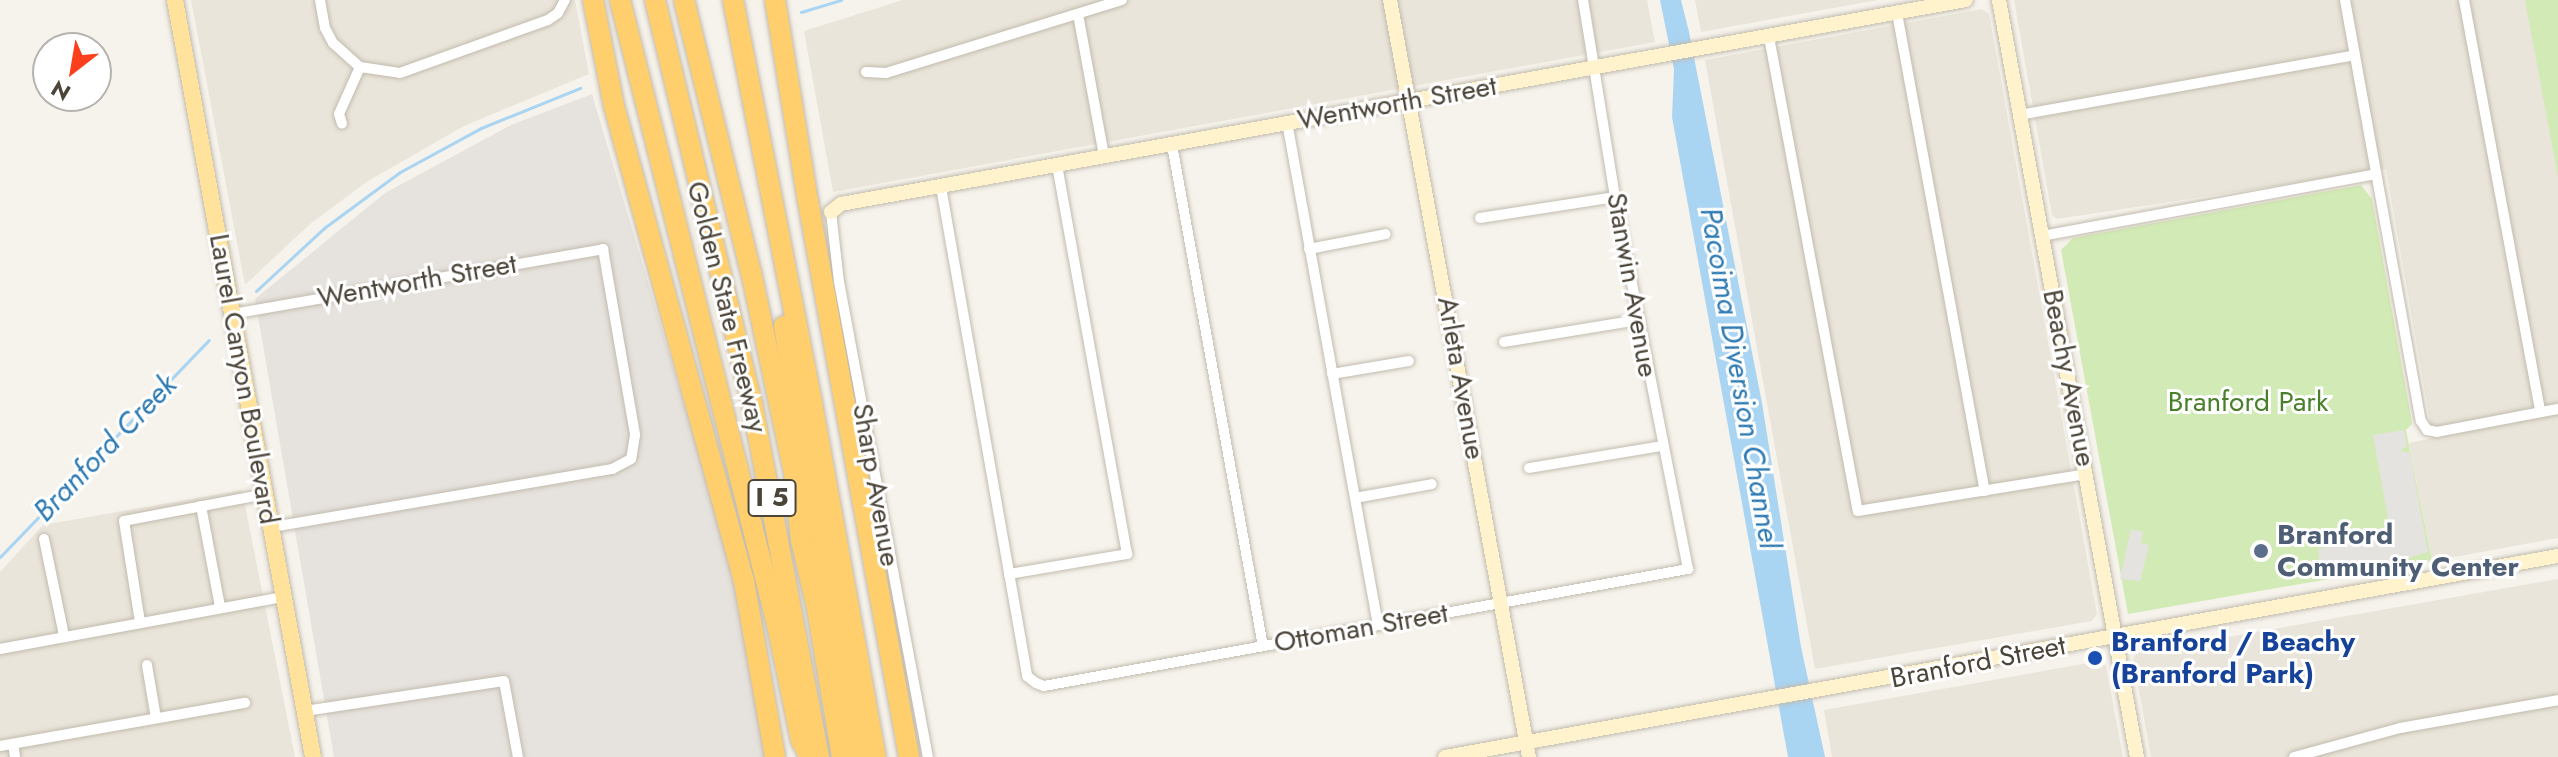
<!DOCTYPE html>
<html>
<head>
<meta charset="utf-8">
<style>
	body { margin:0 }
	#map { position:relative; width:2558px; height:757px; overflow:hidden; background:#f6f3ec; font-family:Jost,sans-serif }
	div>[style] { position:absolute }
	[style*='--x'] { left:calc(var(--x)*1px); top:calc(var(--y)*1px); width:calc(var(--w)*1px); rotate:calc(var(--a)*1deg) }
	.residential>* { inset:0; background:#eae5da }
	.industrial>* { inset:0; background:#e6e2dd }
	.green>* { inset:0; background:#d2eab5 }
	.parking>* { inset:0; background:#e5e3e0 }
	.water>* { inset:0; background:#a9d4f2 }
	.stream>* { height:3px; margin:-1.5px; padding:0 1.5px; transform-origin:1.5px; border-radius:1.5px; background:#a9d4f2 }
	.roads { filter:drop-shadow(0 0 2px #c2bbae) drop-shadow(0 0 2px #c2bbae) }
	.street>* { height:10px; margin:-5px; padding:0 5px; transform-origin:5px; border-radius:5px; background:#fff }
	.secondary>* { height:14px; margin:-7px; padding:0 7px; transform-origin:7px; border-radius:7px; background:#fff3cd }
	.primary>* { height:16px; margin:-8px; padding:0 8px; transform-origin:8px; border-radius:8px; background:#ffe39c }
	.highway>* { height:20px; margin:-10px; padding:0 10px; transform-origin:10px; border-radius:10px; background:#ffcf6e }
	.dots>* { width:22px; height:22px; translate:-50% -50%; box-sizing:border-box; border:4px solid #fff; border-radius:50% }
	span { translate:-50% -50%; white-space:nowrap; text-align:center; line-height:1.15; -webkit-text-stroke:6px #fff; paint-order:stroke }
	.shield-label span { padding:2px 6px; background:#fff; border:2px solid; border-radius:6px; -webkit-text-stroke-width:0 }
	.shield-label { font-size:26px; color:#4b4439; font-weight:700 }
	.street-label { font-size:28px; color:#4b4439 }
	.park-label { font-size:28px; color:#4a7f2a }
	.service-label { font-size:28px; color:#4e5e75; font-weight:700 }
	.left { translate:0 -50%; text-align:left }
	.transit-label { font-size:28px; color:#164399; font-weight:700 }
	.water-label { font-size:30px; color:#2e7ab2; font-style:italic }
	.north { position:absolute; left:32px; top:32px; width:80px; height:80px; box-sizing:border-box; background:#fff; border:2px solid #b7b4b0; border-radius:50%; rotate:211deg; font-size:22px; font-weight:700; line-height:32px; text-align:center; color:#4b4439 }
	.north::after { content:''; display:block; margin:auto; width:28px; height:36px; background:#fc3f1d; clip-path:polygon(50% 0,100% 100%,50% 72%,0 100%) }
</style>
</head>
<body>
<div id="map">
	<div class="residential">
		<div style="clip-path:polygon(191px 0,575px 0,589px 74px,464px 126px,368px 181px,310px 224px,245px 285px)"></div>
		<div style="clip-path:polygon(903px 0,1647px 0,1655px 42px,833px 192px,804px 31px)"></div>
		<div style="clip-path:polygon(1695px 0,1878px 0,1701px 32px)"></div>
		<div style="clip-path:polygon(2014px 0,2527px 0,2558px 172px,2558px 538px,2432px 561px,2409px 443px,2433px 438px,2386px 169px,2057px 219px,2052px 215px)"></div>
		<div style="clip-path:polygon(1982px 9px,1989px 14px,2097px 614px,2092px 621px,1815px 669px,1705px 60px)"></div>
		<div style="clip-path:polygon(242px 490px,295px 757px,0 757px,0 572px,43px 525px)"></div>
		<div style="clip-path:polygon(2558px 579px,2558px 757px,2151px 757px,2133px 658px,2137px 653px)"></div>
		<div style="clip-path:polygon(2100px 661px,2106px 666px,2123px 757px,1832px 757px,1824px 710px)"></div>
	</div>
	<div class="industrial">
		<div style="clip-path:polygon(592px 94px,727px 548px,767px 757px,334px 757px,255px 299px,385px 193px,511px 125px)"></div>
	</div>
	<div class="green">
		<div style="clip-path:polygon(2525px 0,2558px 0,2558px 177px)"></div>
		<div style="clip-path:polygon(2361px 185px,2372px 199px,2411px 417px,2412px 424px,2406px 430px,2432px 561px,2128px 614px,2061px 250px,2073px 238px)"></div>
	</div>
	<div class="parking">
		<div style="clip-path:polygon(2404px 430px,2407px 446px,2400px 451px,2410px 453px,2428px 552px,2404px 559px,2405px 563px,2354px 573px,2352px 566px,2322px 576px,2318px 549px,2391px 535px,2373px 435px)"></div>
		<div style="clip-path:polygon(2131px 529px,2143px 532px,2141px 543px,2149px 545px,2140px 581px,2120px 579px)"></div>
	</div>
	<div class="water">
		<div style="clip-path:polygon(1660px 0,1681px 0,1689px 32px,1762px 403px,1801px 647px,1825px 757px,1788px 757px,1672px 117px,1674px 69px)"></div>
	</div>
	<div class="stream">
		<div style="--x:801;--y:12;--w:42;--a:-16.7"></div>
		<div style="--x:256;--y:291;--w:93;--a:-42.8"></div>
		<div style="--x:324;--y:228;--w:94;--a:-36.4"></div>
		<div style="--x:400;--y:172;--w:92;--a:-28.5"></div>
		<div style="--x:481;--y:128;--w:107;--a:-22"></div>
		<div style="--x:0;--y:557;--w:301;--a:-46.1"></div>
	</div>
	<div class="roads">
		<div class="street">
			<div style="--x:320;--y:0;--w:28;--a:80"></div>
			<div style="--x:325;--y:28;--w:17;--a:62"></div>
			<div style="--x:333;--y:43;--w:36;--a:42"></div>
			<div style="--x:360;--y:67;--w:51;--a:114.1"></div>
			<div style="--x:339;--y:114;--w:10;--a:73"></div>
			<div style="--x:2345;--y:0;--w:428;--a:79.8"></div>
			<div style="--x:2421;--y:421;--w:11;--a:56"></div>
			<div style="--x:2427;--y:430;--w:10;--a:11"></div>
			<div style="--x:2437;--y:432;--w:123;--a:-10.8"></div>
			<div style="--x:2464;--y:0;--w:419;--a:79.5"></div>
			<div style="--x:1897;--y:13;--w:486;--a:79.6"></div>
			<div style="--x:1078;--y:14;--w:143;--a:79.6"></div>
			<div style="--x:1769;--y:37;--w:482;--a:79.4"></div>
			<div style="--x:1858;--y:511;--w:232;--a:-9.2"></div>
			<div style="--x:360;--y:67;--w:40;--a:8.5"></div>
			<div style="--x:400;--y:73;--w:157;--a:-19.7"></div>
			<div style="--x:548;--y:20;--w:12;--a:-35"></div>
			<div style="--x:558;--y:13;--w:15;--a:-62"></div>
			<div style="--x:866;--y:72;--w:20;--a:3"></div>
			<div style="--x:886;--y:73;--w:247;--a:-17.2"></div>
			<div style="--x:2019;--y:115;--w:341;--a:-10.1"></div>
			<div style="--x:1287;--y:122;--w:511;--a:79.75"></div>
			<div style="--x:1172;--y:145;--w:509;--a:79.71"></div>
			<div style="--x:941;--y:187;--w:497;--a:80"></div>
			<div style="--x:1027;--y:676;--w:11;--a:38"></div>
			<div style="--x:1036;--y:683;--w:9;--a:21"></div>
			<div style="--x:1044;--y:686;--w:655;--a:-10.3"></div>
			<div style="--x:1688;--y:569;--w:379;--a:-101.1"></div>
			<div style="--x:1615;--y:197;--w:200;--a:-99.2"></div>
			<div style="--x:831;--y:212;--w:70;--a:83.5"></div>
			<div style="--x:839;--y:282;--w:483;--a:79.4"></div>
			<div style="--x:1480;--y:218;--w:137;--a:-8.8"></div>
			<div style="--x:2042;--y:236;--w:340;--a:-10.5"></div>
			<div style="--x:1309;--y:249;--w:78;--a:-11"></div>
			<div style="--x:232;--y:314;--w:377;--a:-9.9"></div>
			<div style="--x:603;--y:249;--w:189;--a:80.2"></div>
			<div style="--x:635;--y:435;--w:24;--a:99"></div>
			<div style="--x:631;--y:459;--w:21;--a:152"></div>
			<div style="--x:612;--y:469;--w:346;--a:170.3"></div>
			<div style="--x:1504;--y:342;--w:137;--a:-9.3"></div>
			<div style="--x:1332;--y:374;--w:78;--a:-9.6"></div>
			<div style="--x:1529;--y:468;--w:135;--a:-9.4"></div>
			<div style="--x:1355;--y:498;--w:78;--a:-10.3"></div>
			<div style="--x:201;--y:506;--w:103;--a:79.3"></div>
			<div style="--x:44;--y:539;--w:99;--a:78.3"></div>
			<div style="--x:1009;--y:574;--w:120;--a:-9.6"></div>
			<div style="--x:1127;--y:554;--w:395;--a:-100.2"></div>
			<div style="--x:140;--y:622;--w:102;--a:-99"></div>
			<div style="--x:124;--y:521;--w:144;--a:-10.8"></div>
			<div style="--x:0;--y:649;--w:287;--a:-10.4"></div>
			<div style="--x:147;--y:665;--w:54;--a:80.4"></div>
			<div style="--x:305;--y:711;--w:201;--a:-8.6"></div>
			<div style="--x:504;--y:681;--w:77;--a:79.6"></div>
			<div style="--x:13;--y:744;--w:13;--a:81"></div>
			<div style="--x:0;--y:746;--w:249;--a:-10"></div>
			<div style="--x:2294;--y:757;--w:110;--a:-15.3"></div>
			<div style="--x:2400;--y:728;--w:160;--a:-10"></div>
		</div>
		<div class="secondary">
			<div style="--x:1390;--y:0;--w:770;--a:79.6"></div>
			<div style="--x:1999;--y:0;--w:769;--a:79.67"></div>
			<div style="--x:831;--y:212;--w:13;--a:-39"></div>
			<div style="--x:841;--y:204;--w:1143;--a:-10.28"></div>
			<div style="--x:1445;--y:757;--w:1131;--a:-10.24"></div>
		</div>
		<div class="primary">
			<div style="--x:175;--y:0;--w:769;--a:79.67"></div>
		</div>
		<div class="highway">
			<div style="--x:593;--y:0;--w:108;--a:78.8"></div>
			<div style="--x:614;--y:106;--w:492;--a:74.7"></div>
			<div style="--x:744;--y:581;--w:179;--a:80"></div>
			<div style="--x:620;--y:0;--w:649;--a:75.9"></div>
			<div style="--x:778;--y:629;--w:113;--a:78.3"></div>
			<div style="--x:801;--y:740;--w:19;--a:62"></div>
			<div style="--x:655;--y:0;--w:415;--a:76.5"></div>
			<div style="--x:752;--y:403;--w:360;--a:79.3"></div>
			<div style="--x:684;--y:0;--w:280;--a:76.2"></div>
			<div style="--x:751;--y:272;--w:206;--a:77.9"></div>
			<div style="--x:794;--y:473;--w:67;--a:84"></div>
			<div style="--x:801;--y:540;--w:70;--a:76.8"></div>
			<div style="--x:817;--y:608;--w:151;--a:80.5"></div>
			<div style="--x:733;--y:0;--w:411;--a:78.9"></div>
			<div style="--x:812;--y:403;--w:360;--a:79.8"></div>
			<div style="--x:775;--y:0;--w:204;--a:80.7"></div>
			<div style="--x:808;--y:201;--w:565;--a:79.7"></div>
			<div style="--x:784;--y:326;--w:437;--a:80.1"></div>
		</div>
	</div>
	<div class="dots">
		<div style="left:2261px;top:551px;background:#5c6f8a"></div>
		<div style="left:2095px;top:658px;background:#1a4fb4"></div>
	</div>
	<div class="shield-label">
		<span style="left:772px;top:498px">I 5</span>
	</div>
	<div class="street-label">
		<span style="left:1397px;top:103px;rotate:-10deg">Wentworth Street</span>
		<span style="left:417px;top:281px;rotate:-10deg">Wentworth Street</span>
		<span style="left:1632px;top:285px;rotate:80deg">Stanwin Avenue</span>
		<span style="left:727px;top:307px;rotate:76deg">Golden State Freeway</span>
		<span style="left:1461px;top:378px;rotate:80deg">Arleta Avenue</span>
		<span style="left:2069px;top:378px;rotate:79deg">Beachy Avenue</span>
		<span style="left:244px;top:379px;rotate:80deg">Laurel Canyon Boulevard</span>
		<span style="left:876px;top:485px;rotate:80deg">Sharp Avenue</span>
		<span style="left:1361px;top:628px;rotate:-10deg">Ottoman Street</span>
		<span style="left:1978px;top:662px;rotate:-11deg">Branford Street</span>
	</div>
	<div class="park-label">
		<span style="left:2248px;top:402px">Branford Park</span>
	</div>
	<div class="service-label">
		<span class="left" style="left:2277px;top:551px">Branford<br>Community Center</span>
	</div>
	<div class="transit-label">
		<span class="left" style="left:2111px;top:658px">Branford / Beachy<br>(Branford Park)</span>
	</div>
	<div class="water-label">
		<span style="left:1740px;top:378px;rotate:80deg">Pacoima Diversion Channel</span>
		<span style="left:105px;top:448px;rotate:-46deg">Branford Creek</span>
	</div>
	<div class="north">N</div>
</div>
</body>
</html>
